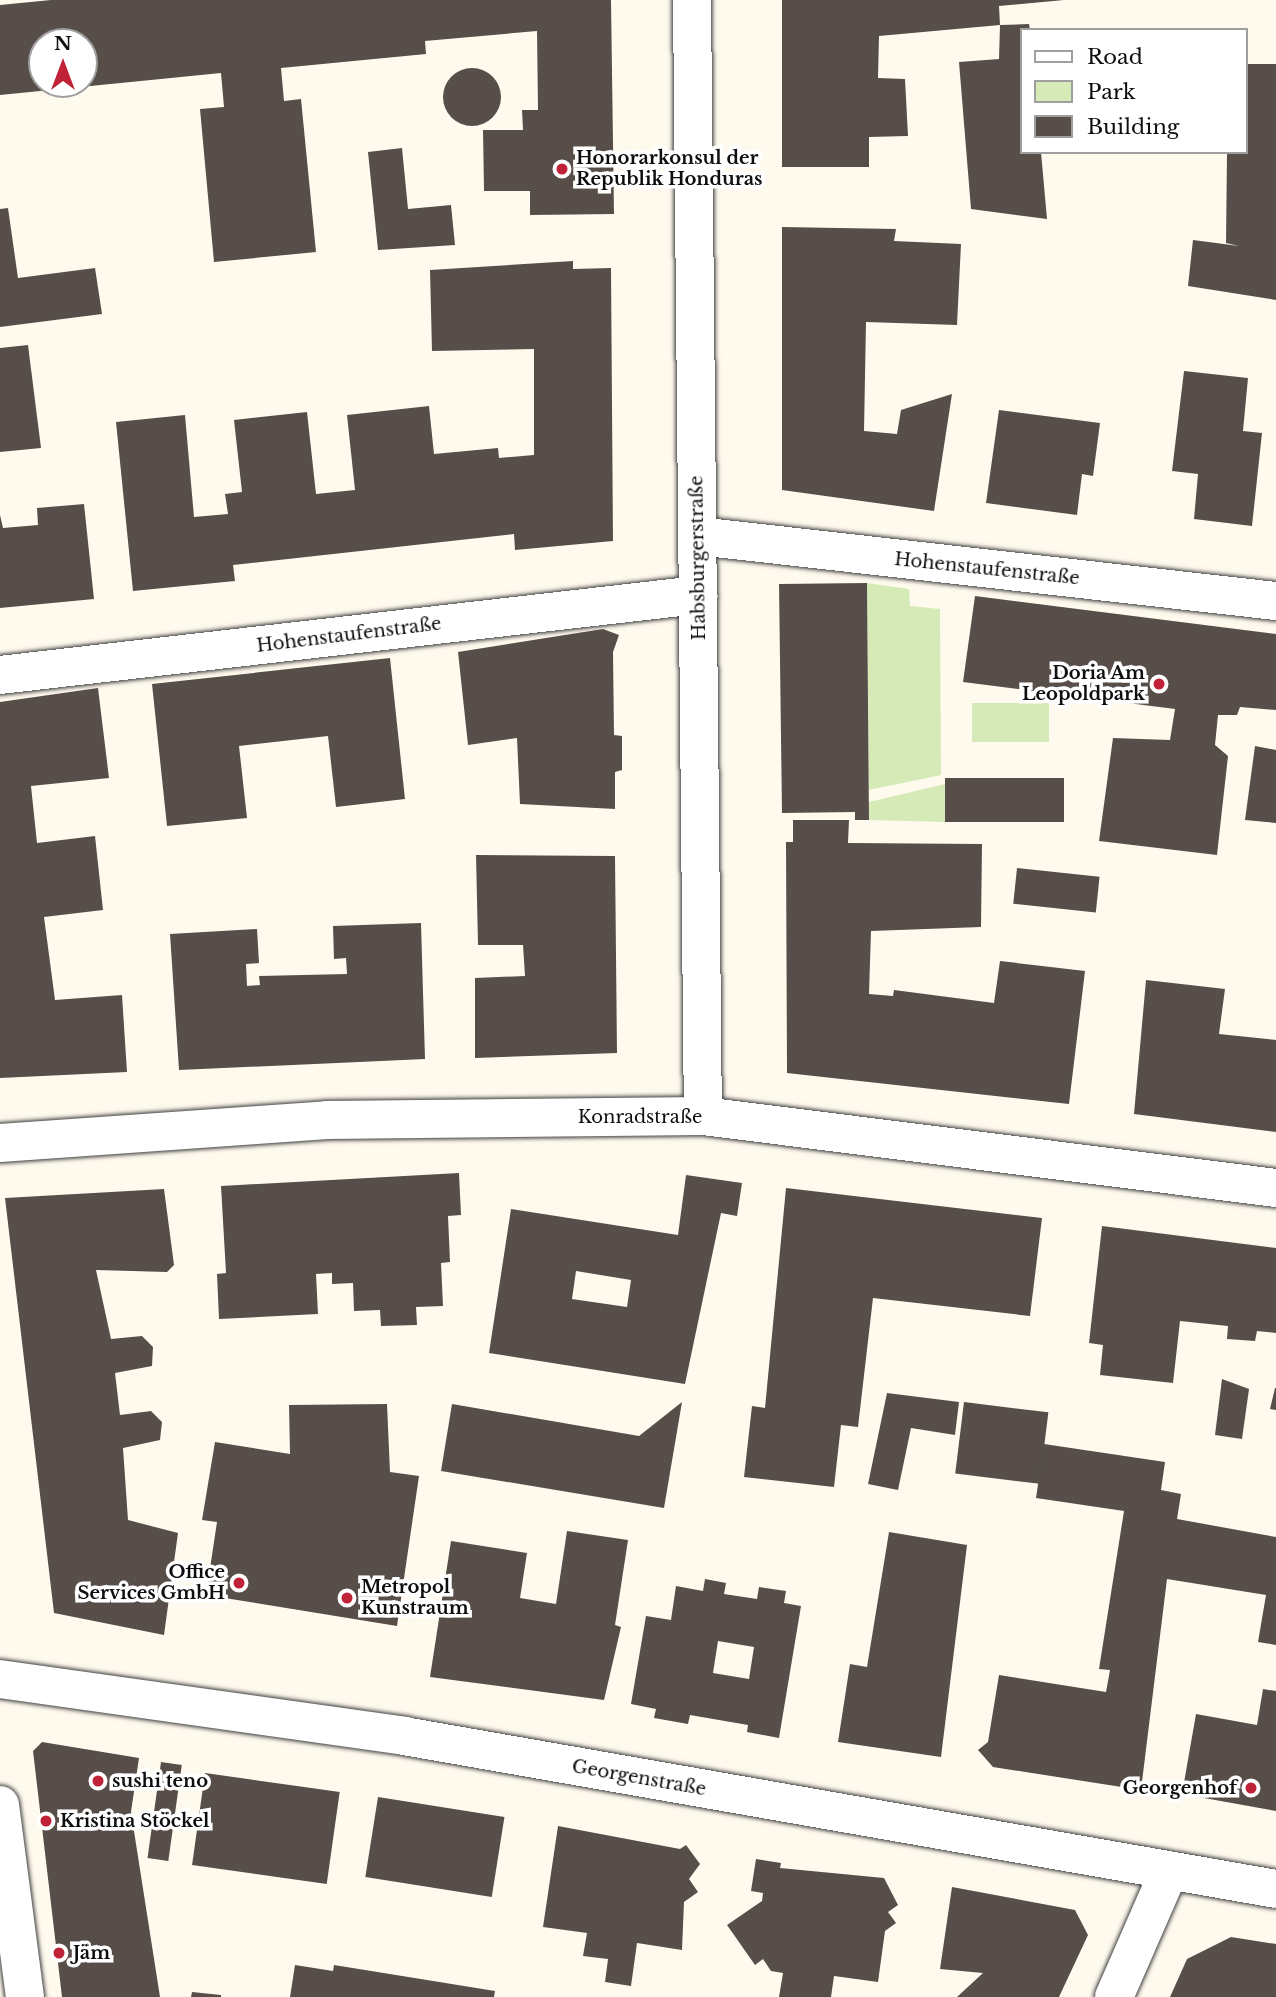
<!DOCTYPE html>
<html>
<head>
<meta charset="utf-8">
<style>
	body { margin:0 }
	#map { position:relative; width:1276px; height:1997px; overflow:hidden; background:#fffaee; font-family:"Libre Baskerville",serif }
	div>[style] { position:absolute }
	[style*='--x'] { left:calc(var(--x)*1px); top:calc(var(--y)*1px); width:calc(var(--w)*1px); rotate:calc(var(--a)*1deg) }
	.green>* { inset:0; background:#d6eab7; transform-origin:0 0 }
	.building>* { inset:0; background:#574e4a; transform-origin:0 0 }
	.round { border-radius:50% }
	.roads { filter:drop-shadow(0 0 2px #414141) drop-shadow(0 0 2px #414141) }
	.minor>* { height:38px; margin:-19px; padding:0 19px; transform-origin:19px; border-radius:19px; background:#fff }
	.dots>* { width:19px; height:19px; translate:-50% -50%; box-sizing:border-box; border:4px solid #fff; border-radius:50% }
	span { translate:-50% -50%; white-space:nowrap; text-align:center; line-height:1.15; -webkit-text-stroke:7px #fff; paint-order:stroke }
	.poi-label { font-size:18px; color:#0e0e0e; font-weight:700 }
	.left { translate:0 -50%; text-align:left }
	.right { translate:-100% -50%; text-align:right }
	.street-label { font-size:18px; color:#0e0e0e }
	.legend { position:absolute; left:1020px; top:28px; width:228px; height:126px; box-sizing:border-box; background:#fff; border:2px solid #9f9f9f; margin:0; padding:9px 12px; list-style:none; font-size:21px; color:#0e0e0e }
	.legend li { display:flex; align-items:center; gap:14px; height:35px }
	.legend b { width:35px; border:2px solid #9f9f9f }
	.north { position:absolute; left:28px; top:28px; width:70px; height:70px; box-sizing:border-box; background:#fff; border:2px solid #9f9f9f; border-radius:50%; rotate:0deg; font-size:19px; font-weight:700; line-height:28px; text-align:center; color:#0e0e0e }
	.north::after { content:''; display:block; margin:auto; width:24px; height:32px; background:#c02338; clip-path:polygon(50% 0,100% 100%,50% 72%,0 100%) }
</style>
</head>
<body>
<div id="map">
	<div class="green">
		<div style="clip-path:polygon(867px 583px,909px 589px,910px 606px,940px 609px,941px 775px,869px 790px)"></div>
		<div style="left:972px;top:703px;width:77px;height:39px"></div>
		<div style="clip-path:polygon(945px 784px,945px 822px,869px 820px,869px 802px)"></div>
	</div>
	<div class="building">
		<div style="clip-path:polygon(evenodd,51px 0,611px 0,614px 214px,530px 215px,530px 191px,484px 191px,483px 130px,523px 130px,522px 110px,538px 110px,537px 31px,425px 41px,426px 54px,281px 68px,284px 101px,301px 99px,316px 252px,214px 262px,200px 109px,224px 107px,221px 73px,0 95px,0 5px,51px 0,42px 42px,84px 42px,84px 84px,42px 84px,42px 42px)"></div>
		<div style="clip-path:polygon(782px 0,1064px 0,999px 6px,1000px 25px,1029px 24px,1030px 30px,1022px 30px,1022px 152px,1041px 152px,1047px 219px,971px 209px,959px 62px,999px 59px,1000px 25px,879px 36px,878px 78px,905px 79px,908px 136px,869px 137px,869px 167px,782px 167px)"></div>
		<div style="clip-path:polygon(1246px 64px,1276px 64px,1276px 300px,1188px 286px,1193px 240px,1239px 246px,1226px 243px,1227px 152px,1246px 152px)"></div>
		<div class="round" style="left:443px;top:68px;width:58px;height:58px"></div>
		<div style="clip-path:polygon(402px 148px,408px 209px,451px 205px,455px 245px,378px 250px,368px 152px)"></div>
		<div style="clip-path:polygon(8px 208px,18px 278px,95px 268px,102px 314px,0 327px,0 209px)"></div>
		<div style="clip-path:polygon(782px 227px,896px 229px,894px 241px,961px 244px,957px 325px,866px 322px,864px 431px,897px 434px,901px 410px,952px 394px,934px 511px,782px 490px)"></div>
		<div style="clip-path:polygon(573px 261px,573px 269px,611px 268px,613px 541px,515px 550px,514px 534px,233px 565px,235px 581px,133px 591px,116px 422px,185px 415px,194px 517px,228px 514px,225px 494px,242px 492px,234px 420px,307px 412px,316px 494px,355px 490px,347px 415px,429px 406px,434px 454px,498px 448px,499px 458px,534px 455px,534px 349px,432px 351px,430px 270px)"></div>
		<div style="clip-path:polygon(28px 345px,41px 448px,0 452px,0 348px)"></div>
		<div style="clip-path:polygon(1184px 371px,1248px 378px,1243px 431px,1262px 433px,1252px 526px,1194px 519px,1198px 474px,1172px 471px)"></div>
		<div style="clip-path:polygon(999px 410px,1100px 423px,1093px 476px,1082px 474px,1077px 515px,986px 503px)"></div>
		<div style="clip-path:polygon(84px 504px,94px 599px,0 608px,0 515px,3px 528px,38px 525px,37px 508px)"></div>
		<div style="clip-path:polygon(867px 583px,869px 820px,855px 820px,855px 812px,782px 813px,779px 584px)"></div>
		<div style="clip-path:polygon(975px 596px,1276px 634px,1276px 710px,1240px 707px,1237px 715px,1218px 715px,1215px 745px,1228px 756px,1217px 855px,1099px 841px,1113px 738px,1170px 740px,1175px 709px,963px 682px)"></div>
		<div style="clip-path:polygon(603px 629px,619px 635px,613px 652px,614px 735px,622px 736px,622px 770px,615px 772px,615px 809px,520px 804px,517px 738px,468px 745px,458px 652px)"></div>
		<div style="clip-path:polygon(390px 658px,405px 799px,336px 807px,328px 736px,239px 746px,247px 818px,167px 826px,152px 684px)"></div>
		<div style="clip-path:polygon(98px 688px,109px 778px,31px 786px,37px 843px,95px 836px,103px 910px,44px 917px,55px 1000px,122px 995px,127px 1072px,0 1078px,0 702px)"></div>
		<div style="clip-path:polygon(1255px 746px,1276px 750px,1276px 823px,1245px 820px)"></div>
		<div style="left:945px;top:778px;width:119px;height:44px"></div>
		<div style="clip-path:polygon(793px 820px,849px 820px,848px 843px,982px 844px,981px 927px,871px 931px,869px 994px,893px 996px,894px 990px,994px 1003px,1000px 961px,1085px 971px,1069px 1104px,787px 1073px,786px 842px,793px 842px)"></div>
		<div style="clip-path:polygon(476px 855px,615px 856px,617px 1053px,475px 1058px,475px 978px,525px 976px,523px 945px,478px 945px)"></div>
		<div style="left:1017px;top:868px;width:83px;height:36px;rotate:6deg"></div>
		<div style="clip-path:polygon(421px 923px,425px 1059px,179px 1070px,170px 934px,257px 929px,259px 963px,246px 964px,247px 986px,260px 985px,259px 976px,347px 974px,346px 958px,334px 959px,333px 926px)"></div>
		<div style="clip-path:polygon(1146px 980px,1225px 989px,1219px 1034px,1276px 1040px,1276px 1132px,1134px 1114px)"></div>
		<div style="clip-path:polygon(459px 1173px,461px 1215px,448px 1216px,450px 1262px,441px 1263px,443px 1306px,416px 1307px,417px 1325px,381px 1326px,380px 1310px,354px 1311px,353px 1283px,332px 1284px,332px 1273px,316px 1274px,318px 1314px,219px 1319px,217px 1274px,226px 1273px,221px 1186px)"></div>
		<div style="clip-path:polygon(evenodd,686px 1175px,742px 1183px,737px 1216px,721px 1213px,685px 1384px,489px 1353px,511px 1209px,678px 1235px,686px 1175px,576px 1271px,631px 1280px,627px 1307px,572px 1299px,576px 1271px)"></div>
		<div style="clip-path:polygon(786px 1188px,1042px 1218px,1030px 1316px,873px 1298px,858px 1427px,841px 1425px,834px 1487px,744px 1477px,752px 1406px,765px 1408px)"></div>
		<div style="clip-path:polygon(164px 1189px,174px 1265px,167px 1272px,96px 1270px,111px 1339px,142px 1336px,153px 1347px,152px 1366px,115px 1373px,120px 1415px,151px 1411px,162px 1422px,160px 1440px,123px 1448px,128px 1520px,178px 1533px,164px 1635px,54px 1613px,5px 1198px)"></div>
		<div style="clip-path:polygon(1102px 1226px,1276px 1248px,1276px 1333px,1257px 1331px,1255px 1341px,1227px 1339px,1228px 1326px,1180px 1321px,1173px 1383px,1100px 1375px,1103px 1345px,1089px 1343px)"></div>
		<div style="clip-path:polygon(1222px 1379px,1249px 1389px,1242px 1439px,1215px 1435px)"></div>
		<div style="clip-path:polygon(1275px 1388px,1276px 1388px,1276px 1410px,1270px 1409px)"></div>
		<div style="clip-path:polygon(887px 1393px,959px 1402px,955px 1435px,911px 1428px,898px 1490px,868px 1484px)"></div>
		<div style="clip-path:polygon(682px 1402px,664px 1508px,441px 1471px,452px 1404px,639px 1436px)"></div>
		<div style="left:964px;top:1402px;width:85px;height:72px;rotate:7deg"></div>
		<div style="clip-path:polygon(387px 1404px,390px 1472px,419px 1476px,397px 1626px,206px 1595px,217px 1522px,202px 1520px,215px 1442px,290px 1454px,289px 1405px)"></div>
		<div style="clip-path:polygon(1044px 1444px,1165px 1462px,1161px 1490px,1181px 1494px,1177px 1519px,1276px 1537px,1276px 1645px,1258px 1642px,1266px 1595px,1167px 1579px,1141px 1790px,993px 1767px,978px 1750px,988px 1742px,999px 1675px,1106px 1692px,1110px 1670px,1099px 1669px,1124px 1511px,1036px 1498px)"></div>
		<div style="clip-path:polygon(567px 1531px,628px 1540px,615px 1625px,621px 1627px,604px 1700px,430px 1677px,451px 1541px,527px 1553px,520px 1598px,556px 1604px)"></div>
		<div style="clip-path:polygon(889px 1532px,967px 1545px,941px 1757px,838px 1742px,850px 1664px,867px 1667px)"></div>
		<div style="clip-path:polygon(evenodd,705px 1579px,726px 1583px,724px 1594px,757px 1599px,759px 1587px,786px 1591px,784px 1603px,801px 1606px,779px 1738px,747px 1732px,748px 1725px,690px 1715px,688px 1724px,654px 1718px,656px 1709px,631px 1704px,646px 1616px,671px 1620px,676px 1586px,703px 1591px,705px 1579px,718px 1641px,754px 1647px,749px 1679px,713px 1673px,718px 1641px)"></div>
		<div style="clip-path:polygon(1263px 1689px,1276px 1691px,1276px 1811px,1182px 1794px,1196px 1714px,1257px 1725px)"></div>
		<div style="clip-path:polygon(42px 1742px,139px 1758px,131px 1812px,160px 1997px,62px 1997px,33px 1751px)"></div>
		<div style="left:161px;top:1762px;width:21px;height:97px;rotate:8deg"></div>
		<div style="left:205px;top:1773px;width:136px;height:93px;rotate:8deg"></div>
		<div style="left:378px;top:1797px;width:128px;height:81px;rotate:9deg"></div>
		<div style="clip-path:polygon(558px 1826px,680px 1849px,686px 1845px,700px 1864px,689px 1879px,698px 1892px,684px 1902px,682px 1950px,637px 1943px,631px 1986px,605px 1982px,608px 1959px,583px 1956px,587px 1933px,543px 1927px)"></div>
		<div style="clip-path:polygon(756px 1859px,781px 1863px,780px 1868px,884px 1878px,898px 1905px,888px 1912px,896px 1923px,885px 1931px,878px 1982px,834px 1976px,831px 1997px,779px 1997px,783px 1973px,771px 1971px,763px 1959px,755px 1965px,727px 1925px,762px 1901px,763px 1893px,751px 1891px)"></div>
		<div style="clip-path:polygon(952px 1887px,1075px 1910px,1088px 1935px,1059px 1997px,957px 1997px,983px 1973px,940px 1969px)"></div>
		<div style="clip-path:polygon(1231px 1937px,1276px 1944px,1276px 1997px,1170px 1997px,1187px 1959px)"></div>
		<div style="clip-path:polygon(295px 1965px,333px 1971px,334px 1965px,495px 1991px,494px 1997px,290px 1997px)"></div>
		<div style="clip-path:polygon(192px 1992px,221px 1995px,221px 1997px,191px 1997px)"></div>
	</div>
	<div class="roads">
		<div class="minor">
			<div style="--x:692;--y:0;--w:1116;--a:89.44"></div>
			<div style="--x:698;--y:536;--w:582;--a:6.42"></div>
			<div style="--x:0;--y:675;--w:703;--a:-6.54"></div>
			<div style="--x:0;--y:1143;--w:328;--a:-4"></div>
			<div style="--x:327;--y:1120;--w:376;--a:-0.6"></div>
			<div style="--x:703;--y:1116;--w:578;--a:7.16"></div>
			<div style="--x:0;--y:1679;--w:408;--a:8"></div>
			<div style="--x:404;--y:1736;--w:885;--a:9.95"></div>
			<div style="--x:0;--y:1805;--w:194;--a:82.6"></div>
			<div style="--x:1114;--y:1997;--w:137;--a:-66.4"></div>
		</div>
	</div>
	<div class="dots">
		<div style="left:562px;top:169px;background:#c02338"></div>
		<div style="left:1159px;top:684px;background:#c02338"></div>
		<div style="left:239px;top:1583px;background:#c02338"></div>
		<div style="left:347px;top:1598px;background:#c02338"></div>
		<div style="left:98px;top:1781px;background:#c02338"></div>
		<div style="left:1251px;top:1788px;background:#c02338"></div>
		<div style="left:46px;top:1821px;background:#c02338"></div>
		<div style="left:59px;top:1953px;background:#c02338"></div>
	</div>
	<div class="poi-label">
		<span class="left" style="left:576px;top:169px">Honorarkonsul der<br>Republik Honduras</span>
		<span class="right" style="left:1145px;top:684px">Doria Am<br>Leopoldpark</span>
		<span class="right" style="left:225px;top:1583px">Office<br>Services GmbH</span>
		<span class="left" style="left:361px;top:1598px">Metropol<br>Kunstraum</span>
		<span class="left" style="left:112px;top:1781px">sushi teno</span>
		<span class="right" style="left:1237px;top:1788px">Georgenhof</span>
		<span class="left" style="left:60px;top:1821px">Kristina Stöckel</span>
		<span class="left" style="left:73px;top:1953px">Jäm</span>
	</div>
	<div class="street-label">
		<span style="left:698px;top:558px;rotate:-91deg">Habsburgerstraße</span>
		<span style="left:987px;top:569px;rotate:6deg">Hohenstaufenstraße</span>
		<span style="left:349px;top:635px;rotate:-7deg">Hohenstaufenstraße</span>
		<span style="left:640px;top:1117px">Konradstraße</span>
		<span style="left:639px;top:1778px;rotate:10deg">Georgenstraße</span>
	</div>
	<ul class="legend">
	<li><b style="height:9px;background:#fff"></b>Road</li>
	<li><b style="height:19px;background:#d6eab7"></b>Park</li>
	<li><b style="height:19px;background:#574e4a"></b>Building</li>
	</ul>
	<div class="north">N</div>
</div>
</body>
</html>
